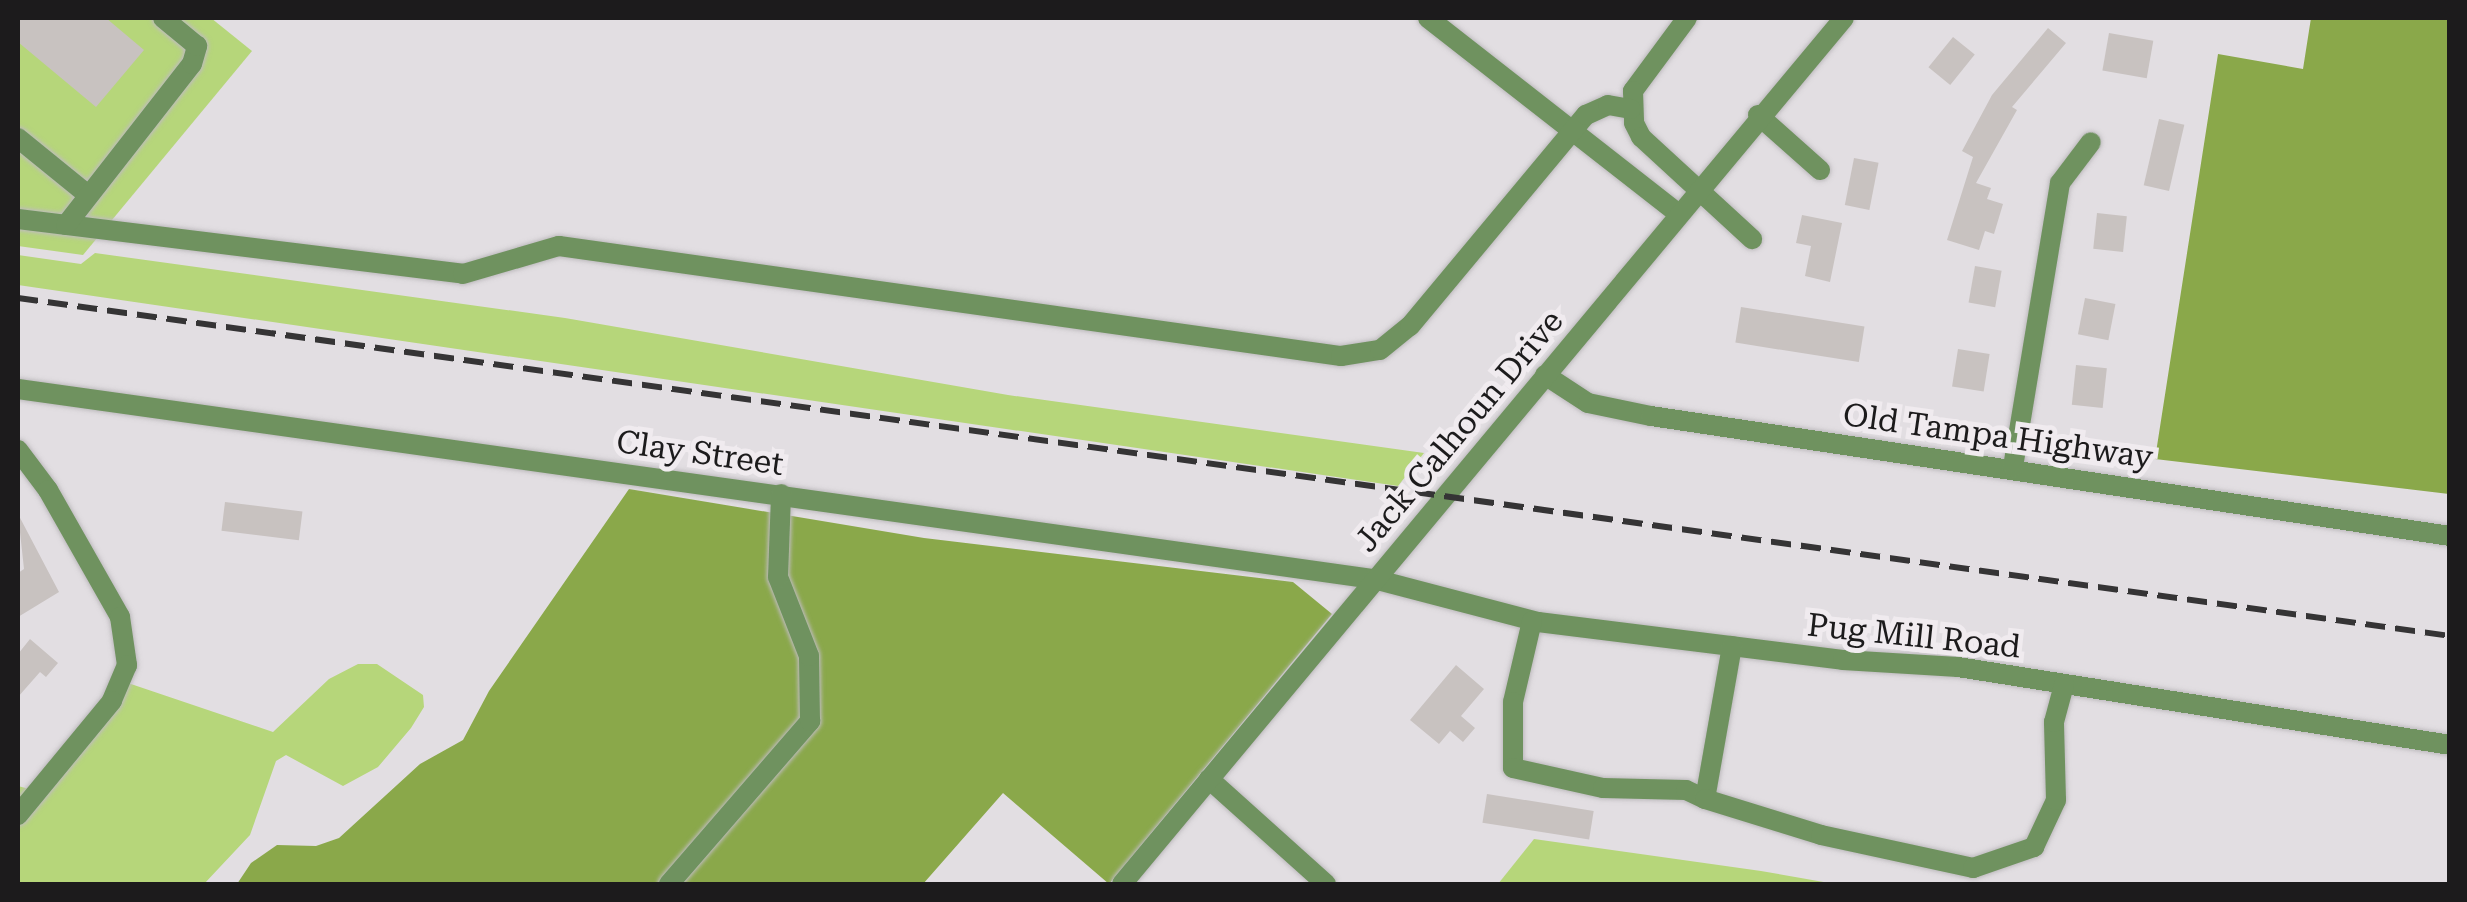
<!DOCTYPE html>
<html>
<head>
<meta charset="utf-8">
<style>
	body { margin:0 }
	#map { position:relative; width:2467px; height:902px; overflow:hidden; background:#e2dee2; font-family:"Roboto Serif",serif }
	div>[style] { position:absolute }
	[style*='--x'] { left:calc(var(--x)*1px); top:calc(var(--y)*1px); width:calc(var(--w)*1px); rotate:calc(var(--a)*1deg) }
	.green>* { inset:0; background:#b6d67a }
	.forest>* { inset:0; background:#8aa84a }
	.building>* { inset:0; background:#c8c2c0; transform-origin:0 0 }
	.roads { filter:drop-shadow(0 0 2px #bebbbe) drop-shadow(0 0 2px #bebbbe) }
	.minor>* { height:20px; margin:-10px; padding:0 10px; transform-origin:10px; border-radius:10px; background:#6f925f }
	.rail>* { height:6px; margin-top:-3px; transform-origin:0; background:repeating-linear-gradient(90deg,#353435 0 20px,transparent 0 30px) }
	span { translate:-50% -50%; white-space:nowrap; text-align:center; line-height:1.15; -webkit-text-stroke:10px #f0ebef; paint-order:stroke }
	.street-label { font-size:32px; color:#1c1b1c }
	.frame { position:absolute; inset:0; border:20px solid #1c1b1c; pointer-events:none }
</style>
</head>
<body>
<div id="map">
	<div class="green">
		<div style="clip-path:polygon(18px 18px,211px 18px,252px 51px,83px 255px,18px 246px)"></div>
		<div style="clip-path:polygon(95px 253px,565px 318px,1008px 395px,1424px 453px,1398px 486px,18px 285px,18px 255px,81px 264px)"></div>
		<div style="clip-path:polygon(358px 664px,377px 664px,423px 695px,424px 707px,411px 728px,378px 767px,343px 786px,286px 755px,276px 761px,250px 835px,204px 884px,18px 884px,18px 786px,29px 789px,125px 682px,273px 732px,329px 679px)"></div>
		<div style="clip-path:polygon(1534px 839px,1761px 871px,1835px 884px,1498px 884px)"></div>
	</div>
	<div class="forest">
		<div style="clip-path:polygon(2311px 18px,2449px 18px,2449px 494px,2155px 459px,2218px 54px,2303px 69px)"></div>
		<div style="clip-path:polygon(629px 489px,924px 538px,1293px 582px,1332px 614px,1109px 884px,1003px 793px,923px 884px,237px 884px,251px 863px,277px 845px,316px 846px,339px 838px,420px 764px,463px 740px,489px 691px)"></div>
	</div>
	<div class="building">
		<div style="clip-path:polygon(18px 18px,106px 18px,144px 50px,96px 107px,18px 42px)"></div>
		<div style="clip-path:polygon(2048px 28px,2066px 43px,2012px 107px,2017px 110px,1976px 183px,1991px 188px,1987px 199px,2003px 204px,1994px 234px,1985px 231px,1979px 250px,1947px 240px,1973px 157px,1962px 151px,1992px 95px)"></div>
		<div style="left:2109px;top:33px;width:45px;height:38px;rotate:10deg"></div>
		<div style="left:1953px;top:37px;width:28px;height:39px;rotate:39deg"></div>
		<div style="left:2159px;top:119px;width:26px;height:68px;rotate:13deg"></div>
		<div style="left:1854px;top:158px;width:25px;height:48px;rotate:11deg"></div>
		<div style="left:2097px;top:213px;width:30px;height:36px;rotate:6deg"></div>
		<div style="clip-path:polygon(1802px 215px,1842px 223px,1830px 282px,1805px 276px,1811px 246px,1796px 243px)"></div>
		<div style="left:1975px;top:266px;width:27px;height:37px;rotate:10deg"></div>
		<div style="left:2085px;top:298px;width:31px;height:37px;rotate:11deg"></div>
		<div style="left:1741px;top:307px;width:125px;height:36px;rotate:9deg"></div>
		<div style="left:1958px;top:349px;width:32px;height:38px;rotate:9deg"></div>
		<div style="left:2076px;top:365px;width:31px;height:40px;rotate:6deg"></div>
		<div style="left:225px;top:502px;width:78px;height:29px;rotate:7deg"></div>
		<div style="clip-path:polygon(18px 514px,59px 592px,18px 617px,18px 573px,24px 569px)"></div>
		<div style="clip-path:polygon(30px 639px,58px 663px,46px 677px,40px 672px,18px 697px,18px 654px)"></div>
		<div style="clip-path:polygon(1456px 665px,1484px 689px,1461px 716px,1475px 728px,1463px 742px,1450px 731px,1439px 744px,1410px 720px)"></div>
		<div style="left:1487px;top:794px;width:108px;height:29px;rotate:9deg"></div>
	</div>
	<div class="roads">
		<div class="minor">
			<div style="--x:1428;--y:18;--w:318;--a:38"></div>
			<div style="--x:1687;--y:18;--w:91;--a:126.5"></div>
			<div style="--x:1633;--y:91;--w:32;--a:88"></div>
			<div style="--x:1634;--y:123;--w:16;--a:63"></div>
			<div style="--x:1641;--y:137;--w:151;--a:42.6"></div>
			<div style="--x:1758;--y:115;--w:83;--a:41.6"></div>
			<div style="--x:18;--y:138;--w:89;--a:39.1"></div>
			<div style="--x:18;--y:219;--w:448;--a:7"></div>
			<div style="--x:463;--y:274;--w:100;--a:-16.3"></div>
			<div style="--x:559;--y:246;--w:790;--a:8.01"></div>
			<div style="--x:1341;--y:356;--w:39;--a:-9"></div>
			<div style="--x:1380;--y:350;--w:38;--a:-39"></div>
			<div style="--x:1410;--y:326;--w:275;--a:-50.2"></div>
			<div style="--x:1586;--y:115;--w:24;--a:-24"></div>
			<div style="--x:1608;--y:105;--w:23;--a:10"></div>
			<div style="--x:66;--y:225;--w:204;--a:-52"></div>
			<div style="--x:192;--y:64;--w:19;--a:-74"></div>
			<div style="--x:197;--y:46;--w:44;--a:-140.5"></div>
			<div style="--x:1545;--y:375;--w:51;--a:33.1"></div>
			<div style="--x:1588;--y:403;--w:64;--a:11.7"></div>
			<div style="--x:1651;--y:416;--w:808;--a:8.54"></div>
			<div style="--x:18;--y:389;--w:1369;--a:7.98"></div>
			<div style="--x:1374;--y:579;--w:170;--a:14.7"></div>
			<div style="--x:1538;--y:622;--w:307;--a:7.1"></div>
			<div style="--x:1843;--y:660;--w:115;--a:3.5"></div>
			<div style="--x:1958;--y:667;--w:498;--a:9"></div>
			<div style="--x:18;--y:450;--w:50;--a:53.1"></div>
			<div style="--x:48;--y:490;--w:146;--a:60.4"></div>
			<div style="--x:120;--y:617;--w:49;--a:81.7"></div>
			<div style="--x:127;--y:665;--w:39;--a:113"></div>
			<div style="--x:112;--y:701;--w:148;--a:129.5"></div>
			<div style="--x:2013;--y:467;--w:288;--a:-80.6"></div>
			<div style="--x:2060;--y:183;--w:51;--a:-52.9"></div>
			<div style="--x:1532;--y:621;--w:83;--a:103.2"></div>
			<div style="--x:1513;--y:702;--w:66;--a:90"></div>
			<div style="--x:1513;--y:768;--w:92;--a:12.5"></div>
			<div style="--x:1603;--y:788;--w:83;--a:1.4"></div>
			<div style="--x:1686;--y:790;--w:21;--a:25"></div>
			<div style="--x:1732;--y:646;--w:155;--a:100"></div>
			<div style="--x:1705;--y:799;--w:121;--a:17.2"></div>
			<div style="--x:1821;--y:835;--w:156;--a:12.2"></div>
			<div style="--x:1973;--y:868;--w:65;--a:-19"></div>
			<div style="--x:2034;--y:847;--w:52;--a:-64.9"></div>
			<div style="--x:2056;--y:800;--w:78;--a:-91.5"></div>
			<div style="--x:2054;--y:722;--w:39;--a:-75"></div>
			<div style="--x:1209;--y:779;--w:157;--a:41.9"></div>
			<div style="--x:669;--y:884;--w:216;--a:-49.1"></div>
			<div style="--x:810;--y:721;--w:65;--a:-90.9"></div>
			<div style="--x:809;--y:656;--w:85;--a:-111.4"></div>
			<div style="--x:778;--y:577;--w:83;--a:-87.9"></div>
			<div style="--x:1122;--y:884;--w:1127;--a:-50.18"></div>
		</div>
	</div>
	<div class="rail">
		<div style="--x:18;--y:298;--w:2455;--a:7.91"></div>
	</div>
	<div class="street-label">
		<span style="left:1459px;top:431px;rotate:-50deg">Jack Calhoun Drive</span>
		<span style="left:1998px;top:436px;rotate:8deg">Old Tampa Highway</span>
		<span style="left:700px;top:453px;rotate:8deg">Clay Street</span>
		<span style="left:1914px;top:636px;rotate:6deg">Pug Mill Road</span>
	</div>
	<div class="frame"></div>
</div>
</body>
</html>
